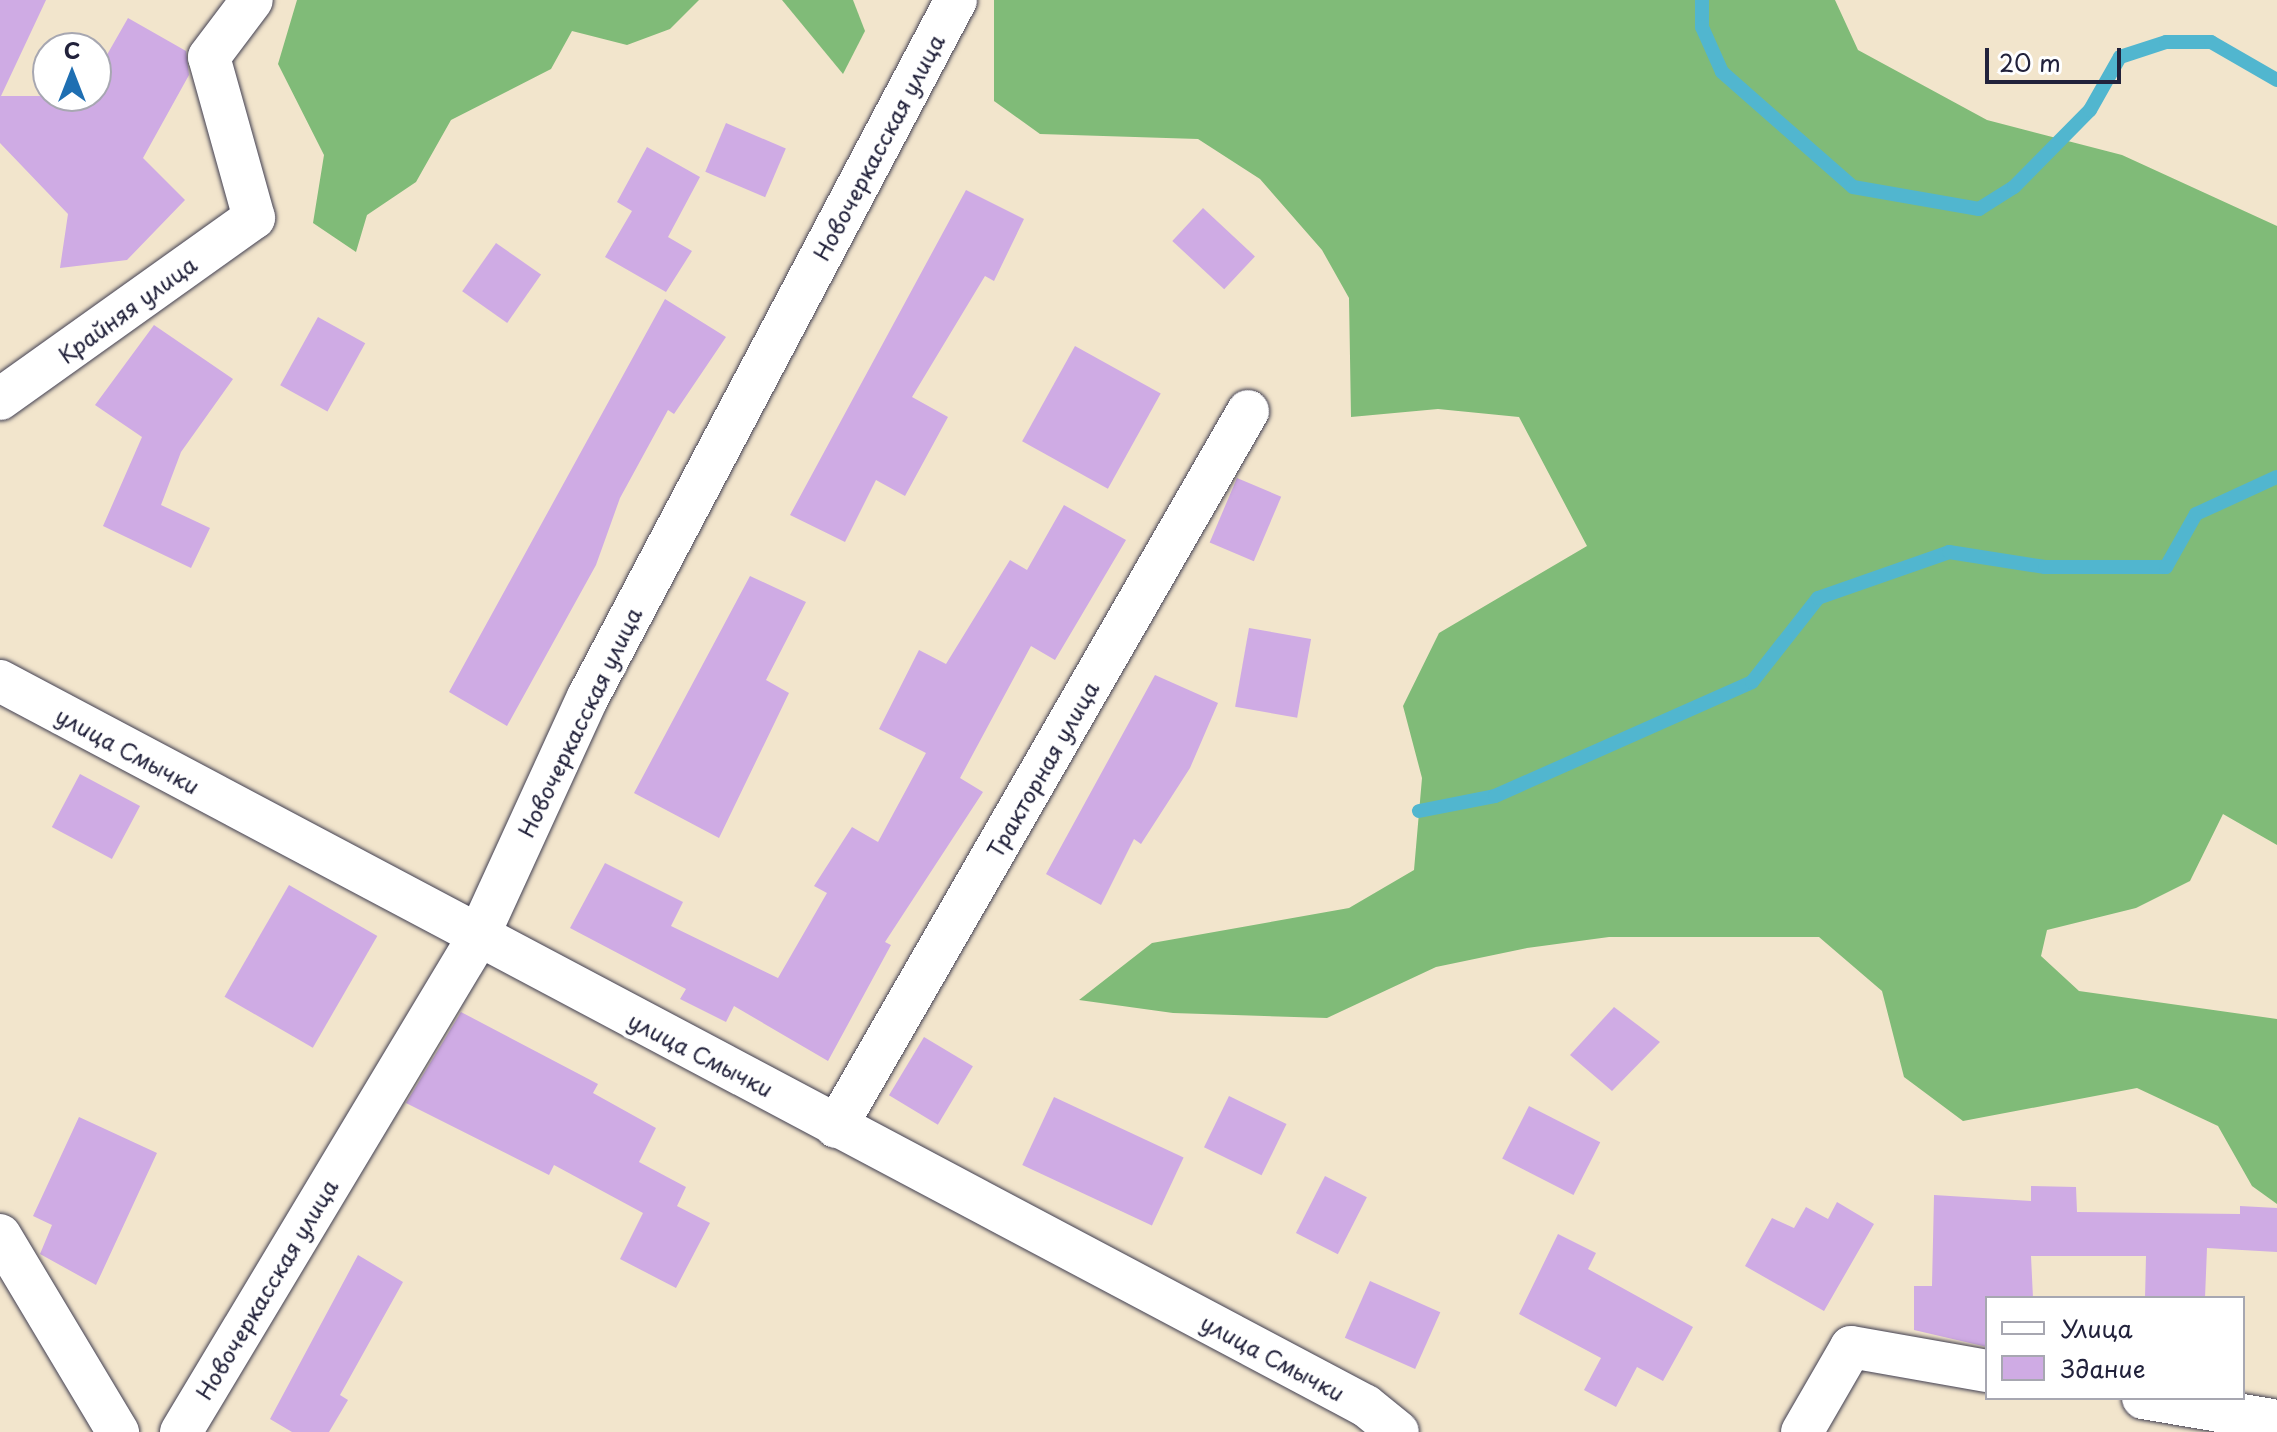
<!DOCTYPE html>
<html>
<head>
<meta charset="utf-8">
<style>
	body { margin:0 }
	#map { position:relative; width:2277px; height:1432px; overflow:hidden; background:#f2e5cc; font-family:"Playpen Sans",sans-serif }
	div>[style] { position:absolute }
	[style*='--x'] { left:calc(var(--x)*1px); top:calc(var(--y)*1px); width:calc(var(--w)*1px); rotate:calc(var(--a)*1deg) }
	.forest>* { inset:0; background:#80bb78 }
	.stream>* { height:14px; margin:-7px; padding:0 7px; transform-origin:7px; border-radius:7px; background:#51b6cf }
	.building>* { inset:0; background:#cfabe4; transform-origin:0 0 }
	.roads { filter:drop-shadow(0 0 2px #413f51) drop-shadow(0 0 2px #413f51) }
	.street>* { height:42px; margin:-21px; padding:0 21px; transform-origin:21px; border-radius:21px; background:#fff }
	span { translate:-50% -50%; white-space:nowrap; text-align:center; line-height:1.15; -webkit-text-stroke:8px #fff; paint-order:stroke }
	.street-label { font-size:22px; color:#22223b }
	.legend { position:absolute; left:1985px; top:1296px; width:260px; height:104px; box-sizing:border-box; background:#fff; border:2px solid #a7a7b1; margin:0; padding:10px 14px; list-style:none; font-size:24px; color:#22223b }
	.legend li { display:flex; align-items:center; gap:16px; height:40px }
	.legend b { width:40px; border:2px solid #a7a7b1 }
	.north { position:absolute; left:32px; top:32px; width:80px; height:80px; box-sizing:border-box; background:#fff; border:2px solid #a7a7b1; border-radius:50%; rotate:0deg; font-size:22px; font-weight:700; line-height:32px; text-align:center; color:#22223b }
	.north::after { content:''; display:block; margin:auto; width:28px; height:36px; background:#1f6fb2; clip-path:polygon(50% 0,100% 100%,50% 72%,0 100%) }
	.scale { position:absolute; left:1985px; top:48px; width:136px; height:36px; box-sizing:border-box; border:4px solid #22223b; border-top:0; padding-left:10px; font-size:24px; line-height:28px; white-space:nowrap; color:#22223b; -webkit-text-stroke:6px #fff; paint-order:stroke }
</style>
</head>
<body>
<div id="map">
	<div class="forest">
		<div style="clip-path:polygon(297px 0,699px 0,670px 29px,627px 45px,572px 31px,551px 69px,451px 120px,416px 182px,367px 215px,356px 252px,313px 223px,324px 155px,278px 64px)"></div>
		<div style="clip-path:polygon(782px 0,853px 0,865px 31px,843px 74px)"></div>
		<div style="clip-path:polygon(994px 0,1835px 0,1858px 50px,1987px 120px,2122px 155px,2277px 226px,2277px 845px,2223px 814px,2190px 881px,2136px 908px,2047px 930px,2041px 956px,2079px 991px,2277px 1019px,2277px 1204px,2252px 1186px,2218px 1126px,2137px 1088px,1963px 1121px,1904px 1077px,1882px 991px,1819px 937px,1609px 937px,1527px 948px,1436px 967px,1327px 1018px,1173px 1013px,1079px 1000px,1152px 943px,1349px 908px,1414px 870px,1422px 778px,1403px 706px,1439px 633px,1587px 546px,1519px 417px,1438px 409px,1351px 417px,1349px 298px,1322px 250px,1260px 179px,1198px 139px,1040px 134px,994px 101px)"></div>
	</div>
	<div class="stream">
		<div style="--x:1702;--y:0;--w:27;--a:90"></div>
		<div style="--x:1702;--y:27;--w:49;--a:66"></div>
		<div style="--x:1722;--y:72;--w:174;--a:41.3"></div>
		<div style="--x:1853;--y:187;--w:128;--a:9.9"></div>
		<div style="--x:1979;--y:209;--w:41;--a:-32.2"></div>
		<div style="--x:2014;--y:187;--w:108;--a:-45.4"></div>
		<div style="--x:2090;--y:110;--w:61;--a:-60.5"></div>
		<div style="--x:2120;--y:57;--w:48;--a:-18.1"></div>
		<div style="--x:2166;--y:42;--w:45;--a:0"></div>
		<div style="--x:2211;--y:42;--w:76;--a:29.9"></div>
		<div style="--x:1419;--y:811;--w:77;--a:-11.2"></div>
		<div style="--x:1495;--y:796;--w:281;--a:-23.9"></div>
		<div style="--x:1752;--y:682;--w:107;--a:-51.8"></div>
		<div style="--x:1818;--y:598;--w:139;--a:-19.3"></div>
		<div style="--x:1949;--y:552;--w:97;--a:8.9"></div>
		<div style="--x:2045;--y:567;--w:121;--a:0"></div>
		<div style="--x:2166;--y:567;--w:61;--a:-60.5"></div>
		<div style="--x:2196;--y:514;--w:89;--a:-24.6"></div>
	</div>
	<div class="building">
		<div style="clip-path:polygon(0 0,46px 0,1px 96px,96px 96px,96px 74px,128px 18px,186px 51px,189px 75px,143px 158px,185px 200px,127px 260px,60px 268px,68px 214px,0 143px)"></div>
		<div style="left:726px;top:123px;width:65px;height:53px;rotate:23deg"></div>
		<div style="clip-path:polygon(647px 147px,700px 177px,668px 237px,692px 251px,666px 292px,605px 257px,632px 211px,617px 202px)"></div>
		<div style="clip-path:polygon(966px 190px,1024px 219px,994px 281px,985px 276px,912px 397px,948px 417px,905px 496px,876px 480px,845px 542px,790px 515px)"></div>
		<div style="left:1203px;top:208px;width:71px;height:45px;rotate:43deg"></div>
		<div style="left:496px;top:243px;width:55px;height:59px;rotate:35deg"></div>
		<div style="clip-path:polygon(665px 299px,726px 337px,674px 414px,668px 410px,620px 498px,596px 565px,507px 726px,449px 692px)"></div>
		<div style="left:318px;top:317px;width:54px;height:78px;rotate:29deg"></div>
		<div style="clip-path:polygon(154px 325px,233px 379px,181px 452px,161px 505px,210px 528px,191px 568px,103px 526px,142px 437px,95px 405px)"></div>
		<div style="left:1075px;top:346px;width:98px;height:109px;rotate:29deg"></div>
		<div style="left:1237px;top:478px;width:48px;height:70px;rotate:23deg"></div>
		<div style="clip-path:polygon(1064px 505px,1126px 540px,1055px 660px,1031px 646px,960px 778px,983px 792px,885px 942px,891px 945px,828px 1061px,734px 1006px,726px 1022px,680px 999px,686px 989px,570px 928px,605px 863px,683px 902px,671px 926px,778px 978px,827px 893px,814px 886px,852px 827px,878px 842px,926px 753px,879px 729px,919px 650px,946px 664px,1010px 560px,1027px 570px)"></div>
		<div style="clip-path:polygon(750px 576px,806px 602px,766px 680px,789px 693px,719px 838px,634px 793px)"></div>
		<div style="left:1249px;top:628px;width:63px;height:80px;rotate:10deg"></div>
		<div style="clip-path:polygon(1155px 675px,1218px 703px,1190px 768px,1141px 844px,1134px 839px,1101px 905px,1046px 874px)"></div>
		<div style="left:80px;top:774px;width:68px;height:60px;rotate:28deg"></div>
		<div style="left:289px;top:885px;width:102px;height:129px;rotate:30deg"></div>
		<div style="clip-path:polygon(1614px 1007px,1660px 1042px,1612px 1091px,1570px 1055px)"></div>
		<div style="clip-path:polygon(461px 1012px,598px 1084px,593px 1093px,656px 1128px,639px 1162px,686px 1187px,677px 1206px,710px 1223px,676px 1288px,620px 1259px,643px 1213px,554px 1165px,549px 1175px,406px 1103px)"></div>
		<div style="left:924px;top:1037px;width:57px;height:68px;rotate:31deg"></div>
		<div style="left:1229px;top:1096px;width:64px;height:57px;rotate:26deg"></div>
		<div style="left:1054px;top:1097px;width:143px;height:75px;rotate:25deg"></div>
		<div style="left:1529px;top:1106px;width:80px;height:59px;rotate:27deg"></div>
		<div style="clip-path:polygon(79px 1117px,157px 1153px,96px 1285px,40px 1254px,52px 1225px,33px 1216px)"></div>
		<div style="left:1325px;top:1176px;width:47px;height:64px;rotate:27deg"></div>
		<div style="clip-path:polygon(2031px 1186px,2076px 1187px,2077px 1212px,2240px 1214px,2240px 1206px,2277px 1208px,2277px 1252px,2207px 1248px,2205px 1298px,2145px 1298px,2146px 1256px,2031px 1256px,2033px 1298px,1987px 1298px,1987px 1347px,1914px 1330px,1914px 1286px,1932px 1286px,1934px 1195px,2031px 1201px)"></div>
		<div style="clip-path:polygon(1837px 1202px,1874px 1224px,1824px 1311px,1745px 1266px,1772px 1218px,1794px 1228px,1806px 1207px,1828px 1219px)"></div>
		<div style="clip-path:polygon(1558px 1234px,1596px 1253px,1588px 1269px,1693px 1327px,1663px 1381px,1637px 1367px,1616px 1407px,1584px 1390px,1601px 1358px,1519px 1314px)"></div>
		<div style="clip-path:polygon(358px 1255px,403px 1282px,340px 1395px,348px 1400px,329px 1432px,292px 1432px,270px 1419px)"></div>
		<div style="left:1370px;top:1281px;width:77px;height:62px;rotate:24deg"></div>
	</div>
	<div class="roads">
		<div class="street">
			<div style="--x:0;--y:399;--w:312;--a:-35.5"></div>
			<div style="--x:254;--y:218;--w:167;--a:-105.6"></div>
			<div style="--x:209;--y:57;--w:71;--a:-53"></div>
			<div style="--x:0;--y:681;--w:1546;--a:27.96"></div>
			<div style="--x:1366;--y:1406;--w:41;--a:39.1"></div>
			<div style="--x:836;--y:1127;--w:826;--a:-60.08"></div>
			<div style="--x:0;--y:1235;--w:230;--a:59.1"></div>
			<div style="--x:2143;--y:1398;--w:136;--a:9.7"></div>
			<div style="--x:181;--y:1432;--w:575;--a:-59.02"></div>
			<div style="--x:477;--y:939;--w:266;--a:-65.4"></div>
			<div style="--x:588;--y:697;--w:788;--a:-62.17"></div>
			<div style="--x:1802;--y:1432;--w:98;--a:-60"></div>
			<div style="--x:1851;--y:1347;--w:138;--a:10"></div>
		</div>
	</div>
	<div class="street-label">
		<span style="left:878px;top:147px;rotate:-62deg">Новочеркасская улица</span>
		<span style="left:127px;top:309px;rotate:-36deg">Крайняя улица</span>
		<span style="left:579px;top:722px;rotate:-64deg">Новочеркасская улица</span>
		<span style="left:128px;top:750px;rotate:28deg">улица Смычки</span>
		<span style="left:1042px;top:769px;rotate:-60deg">Тракторная улица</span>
		<span style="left:701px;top:1054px;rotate:27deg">улица Смычки</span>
		<span style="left:266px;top:1289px;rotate:-59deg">Новочеркасская улица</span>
		<span style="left:1273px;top:1357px;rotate:28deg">улица Смычки</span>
	</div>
	<ul class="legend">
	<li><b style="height:10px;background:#fff"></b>Улица</li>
	<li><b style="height:22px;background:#cfabe4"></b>Здание</li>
	</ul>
	<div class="north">С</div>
	<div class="scale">20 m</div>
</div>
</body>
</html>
